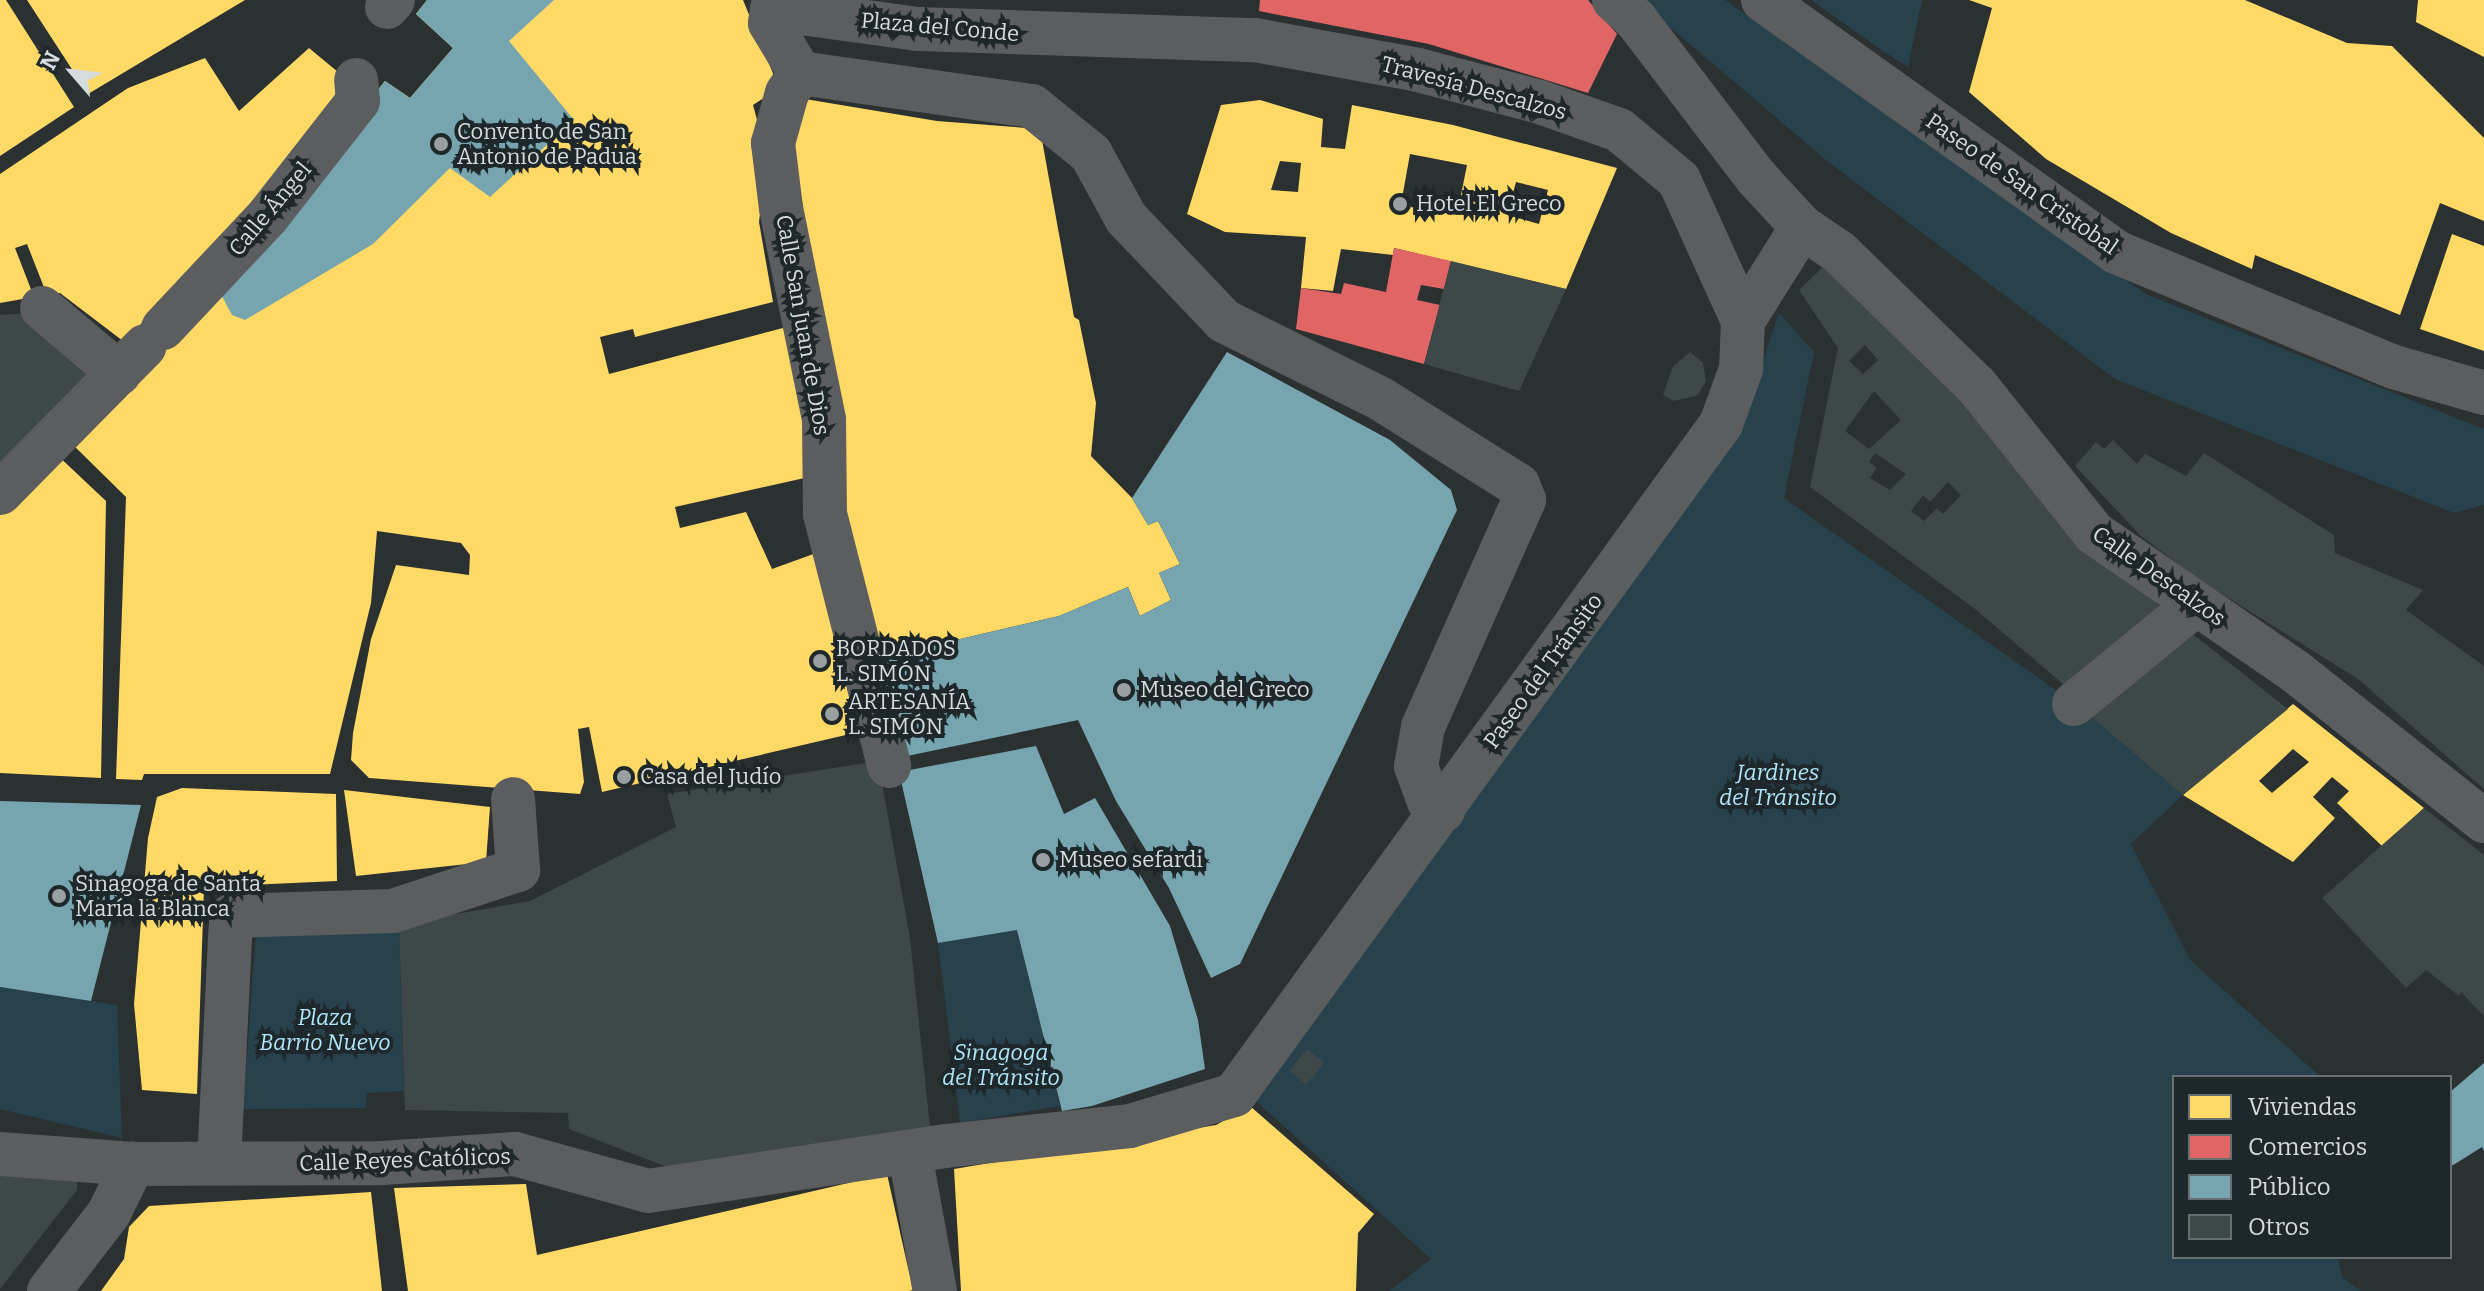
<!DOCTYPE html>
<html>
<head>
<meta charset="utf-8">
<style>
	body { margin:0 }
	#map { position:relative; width:2484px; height:1291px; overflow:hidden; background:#2b3031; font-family:Bitter,serif }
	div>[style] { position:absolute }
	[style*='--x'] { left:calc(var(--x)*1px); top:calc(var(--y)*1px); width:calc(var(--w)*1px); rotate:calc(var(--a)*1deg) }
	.green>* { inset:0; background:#27424c }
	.homes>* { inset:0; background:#ffd966 }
	.shops>* { inset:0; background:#e06666 }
	.public>* { inset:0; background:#76a5af }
	.building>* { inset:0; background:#3e4849; transform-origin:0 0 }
	.street>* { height:44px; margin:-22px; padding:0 22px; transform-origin:22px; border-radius:22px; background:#5b5d5e }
	.dots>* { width:22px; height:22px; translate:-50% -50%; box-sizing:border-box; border:4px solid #1e272a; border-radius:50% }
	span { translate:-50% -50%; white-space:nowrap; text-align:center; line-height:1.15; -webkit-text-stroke:8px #1e272a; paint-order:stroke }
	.street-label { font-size:22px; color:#d6dcde }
	.poi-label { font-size:22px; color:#d6dcde }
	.left { translate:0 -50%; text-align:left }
	.park-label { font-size:22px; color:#afe6fb; font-style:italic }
	.legend { position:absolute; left:2172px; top:1075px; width:280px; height:184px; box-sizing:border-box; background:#1e272a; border:2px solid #686f72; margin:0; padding:10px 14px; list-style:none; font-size:24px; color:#d6dcde }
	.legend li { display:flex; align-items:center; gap:16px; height:40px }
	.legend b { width:40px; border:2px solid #686f72 }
	.north { position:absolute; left:32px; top:32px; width:80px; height:80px; -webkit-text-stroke:6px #1e272a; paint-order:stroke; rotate:298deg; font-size:22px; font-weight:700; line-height:32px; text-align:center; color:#d6dcde }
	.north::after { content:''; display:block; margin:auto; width:28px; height:36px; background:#d6dcde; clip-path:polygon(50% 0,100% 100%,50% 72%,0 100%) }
</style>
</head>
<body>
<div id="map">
	<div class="green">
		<div style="clip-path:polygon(1638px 0,1725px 0,2146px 294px,2484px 429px,2484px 505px,2454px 513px,2115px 379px,1826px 160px)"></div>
		<div style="clip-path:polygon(1811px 0,1922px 0,1908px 67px,1883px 51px)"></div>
		<div style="clip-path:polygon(1779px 313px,1814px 352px,1784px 498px,2081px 708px,2183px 795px,2131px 844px,2190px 960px,2321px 1077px,2174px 1077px,2174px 1257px,2338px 1257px,2342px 1277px,2361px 1291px,1389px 1291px,1431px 1259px,1256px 1101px,1741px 427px)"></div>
		<div style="clip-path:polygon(399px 924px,404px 1091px,367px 1093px,366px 1108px,243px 1109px,256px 933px)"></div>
		<div style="clip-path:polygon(1017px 930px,1060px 1106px,960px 1123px,938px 943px)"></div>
		<div style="clip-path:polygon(0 987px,117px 1005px,122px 1138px,0 1109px)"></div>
	</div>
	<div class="homes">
		<div style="clip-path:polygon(0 0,6px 0,74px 107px,0 156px)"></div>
		<div style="clip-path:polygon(27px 0,245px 0,88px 94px)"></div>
		<div style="clip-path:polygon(427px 0,743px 0,779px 88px,753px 105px,767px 157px,759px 222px,773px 302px,635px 337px,633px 329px,600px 337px,609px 374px,798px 324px,818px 475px,675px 507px,680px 528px,746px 512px,772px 569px,819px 552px,863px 731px,602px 792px,589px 727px,578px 729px,584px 782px,580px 794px,369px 778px,351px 760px,353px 733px,371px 639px,396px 565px,469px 575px,470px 555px,461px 543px,377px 531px,371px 603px,330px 774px,144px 774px,142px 780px,116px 779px,126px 497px,67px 439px,277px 217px,385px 81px,410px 98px,453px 48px,416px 14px)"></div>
		<div style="clip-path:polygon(1969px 0,2245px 0,2347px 43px,2392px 46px,2484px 138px,2484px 221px,2440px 203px,2400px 315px,2255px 255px,2252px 269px,2171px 233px,2046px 159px,1969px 92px,1992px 8px)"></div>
		<div style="clip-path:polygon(2418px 0,2484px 0,2484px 57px,2416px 22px)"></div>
		<div style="clip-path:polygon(309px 48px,350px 82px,256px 215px,123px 341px,60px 293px,47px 295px,27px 244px,15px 248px,34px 297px,0 303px,0 174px,128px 88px,205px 58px,239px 111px)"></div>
		<div style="clip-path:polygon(793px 97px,937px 121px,1040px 129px,1074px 317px,1079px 320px,1096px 403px,1091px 456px,1132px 498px,1148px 525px,1158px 521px,1180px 564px,1159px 573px,1171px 600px,1140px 616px,1128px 587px,1059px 616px,870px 660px,788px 217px)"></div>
		<div style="clip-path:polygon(evenodd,1260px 100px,1323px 119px,1321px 147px,1345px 149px,1352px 105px,1453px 125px,1617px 168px,1566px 289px,1394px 248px,1393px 255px,1341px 249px,1333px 291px,1301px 288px,1306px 237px,1225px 232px,1187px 214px,1221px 105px,1260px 100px,1410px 154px,1467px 165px,1457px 215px,1401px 204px,1410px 154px,1260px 100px,1280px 161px,1301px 163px,1298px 192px,1271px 190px,1280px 161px,1260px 100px,1516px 182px,1548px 190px,1539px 224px,1507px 215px,1516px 182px)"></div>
		<div style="clip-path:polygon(2452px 234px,2484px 246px,2484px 351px,2420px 329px)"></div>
		<div style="clip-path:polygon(54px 452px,106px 501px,101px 778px,0 773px,0 506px)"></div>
		<div style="clip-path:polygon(evenodd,2293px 704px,2424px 808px,2383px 847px,2337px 803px,2349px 791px,2332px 777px,2313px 797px,2335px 818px,2293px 862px,2183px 795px,2293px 704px,2293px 749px,2309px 762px,2272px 793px,2259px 781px,2293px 749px)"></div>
		<div style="clip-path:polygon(182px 788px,336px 794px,337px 881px,204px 887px,197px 1094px,142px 1090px,134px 1004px,148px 838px,157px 797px)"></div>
		<div style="clip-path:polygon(344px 790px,490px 807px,486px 862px,356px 876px)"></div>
		<div style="clip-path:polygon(1250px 1106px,1374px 1214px,1358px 1233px,1356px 1291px,961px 1291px,954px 1169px,1216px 1125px)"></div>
		<div style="clip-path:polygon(887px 1174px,913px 1290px,909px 1291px,408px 1291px,394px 1188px,526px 1184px,537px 1255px)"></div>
		<div style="clip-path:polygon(371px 1192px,382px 1291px,101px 1291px,124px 1259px,129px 1227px,149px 1206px)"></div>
	</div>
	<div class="shops">
		<div style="clip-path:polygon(1260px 0,1588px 0,1617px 34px,1588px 93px,1429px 44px,1259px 11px)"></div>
		<div style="clip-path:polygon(1394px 248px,1451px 261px,1444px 289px,1421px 285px,1417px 300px,1440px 305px,1424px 364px,1296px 329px,1301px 288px,1341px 294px,1344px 283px,1386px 292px)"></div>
	</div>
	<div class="public">
		<div style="clip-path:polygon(427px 0,554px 0,509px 41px,574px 120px,490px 197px,450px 168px,373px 244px,245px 320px,232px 315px,217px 287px,385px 81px,410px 98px,453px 48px,416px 14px)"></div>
		<div style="clip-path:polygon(1227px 352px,1390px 440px,1451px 490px,1457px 510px,1240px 964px,1211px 978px,1169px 888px,1116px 801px,1078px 720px,893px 759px,870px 660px,1059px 616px,1128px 587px,1140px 616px,1171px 600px,1159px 573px,1180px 564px,1158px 521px,1148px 525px,1132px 498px)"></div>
		<div style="clip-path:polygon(1036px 746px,1064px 814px,1095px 798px,1170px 926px,1198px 1020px,1205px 1069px,1092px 1106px,1062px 1111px,1017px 930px,938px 943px,899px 772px)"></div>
		<div style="clip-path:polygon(0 801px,141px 805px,91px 1001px,0 987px)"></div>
		<div style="clip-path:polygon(2484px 1063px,2484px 1151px,2482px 1147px,2450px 1167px,2450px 1092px)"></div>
	</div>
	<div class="building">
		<div style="clip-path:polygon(1451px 261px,1566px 289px,1519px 391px,1424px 364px)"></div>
		<div style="clip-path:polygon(evenodd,1827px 263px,1966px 405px,2109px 563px,2166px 611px,2070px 690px,1975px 609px,1810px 487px,1838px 348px,1799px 290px,1827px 263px,1865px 345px,1878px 360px,1863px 374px,1849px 361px,1865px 345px,1827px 263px,1874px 391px,1901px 420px,1869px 449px,1845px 431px,1874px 391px,1827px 263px,1875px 453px,1906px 474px,1890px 490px,1870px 478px,1877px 468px,1869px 462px,1875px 453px,1827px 263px,1948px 482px,1961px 495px,1943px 514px,1937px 508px,1924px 521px,1911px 511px,1923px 495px,1930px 502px,1948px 482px)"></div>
		<div style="clip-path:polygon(31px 313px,102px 370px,0 474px,0 315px)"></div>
		<div style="clip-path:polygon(1690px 352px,1703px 363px,1706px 381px,1698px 395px,1674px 401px,1663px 395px,1673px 366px)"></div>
		<div style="clip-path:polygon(2113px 440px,2137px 464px,2145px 454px,2186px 476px,2204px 453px,2334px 535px,2335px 553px,2423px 590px,2406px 610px,2484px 666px,2484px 789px,2358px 679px,2198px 579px,2141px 536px,2075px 466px,2096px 442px,2104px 449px)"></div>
		<div style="clip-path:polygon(2176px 621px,2288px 709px,2183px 795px,2081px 708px)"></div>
		<div style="clip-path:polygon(878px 761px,910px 938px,930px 1127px,695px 1178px,569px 1129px,568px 1113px,405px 1110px,399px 924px,530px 901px,676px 827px,667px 794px)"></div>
		<div style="clip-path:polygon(2424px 808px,2484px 855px,2484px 1016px,2461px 992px,2459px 996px,2426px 970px,2406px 988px,2322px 898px)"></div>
		<div style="left:1307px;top:1049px;width:22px;height:28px;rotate:39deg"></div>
		<div style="clip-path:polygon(0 1172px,77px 1179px,77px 1190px,0 1289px)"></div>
	</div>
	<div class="street">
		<div style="--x:1614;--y:0;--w:30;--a:42"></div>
		<div style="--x:1636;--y:20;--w:198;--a:52.6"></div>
		<div style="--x:1756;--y:177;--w:68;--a:47.4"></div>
		<div style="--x:1802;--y:227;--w:45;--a:34"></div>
		<div style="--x:1839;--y:252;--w:191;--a:44.2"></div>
		<div style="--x:1976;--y:385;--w:189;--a:51.4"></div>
		<div style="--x:2094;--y:533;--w:245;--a:34.5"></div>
		<div style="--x:2296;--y:672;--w:240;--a:38.4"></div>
		<div style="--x:1763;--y:0;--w:434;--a:35.5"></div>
		<div style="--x:2116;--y:252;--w:301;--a:22.5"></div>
		<div style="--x:2394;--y:367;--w:94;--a:16.1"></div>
		<div style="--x:387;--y:7;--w:9;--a:-49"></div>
		<div style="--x:800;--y:73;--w:234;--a:8.1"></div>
		<div style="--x:1032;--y:106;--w:76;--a:39.1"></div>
		<div style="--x:1091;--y:154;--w:73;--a:61.3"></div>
		<div style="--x:1126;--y:218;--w:142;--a:46.4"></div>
		<div style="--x:1224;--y:321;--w:175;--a:26.4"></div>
		<div style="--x:1381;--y:399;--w:162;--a:32.1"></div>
		<div style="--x:1518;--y:485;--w:16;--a:68"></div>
		<div style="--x:1524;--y:500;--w:248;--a:114"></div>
		<div style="--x:1423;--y:727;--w:40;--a:100"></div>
		<div style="--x:1416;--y:766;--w:37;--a:70"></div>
		<div style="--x:1429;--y:801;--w:17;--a:33"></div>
		<div style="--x:800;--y:73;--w:58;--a:-121"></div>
		<div style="--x:770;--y:23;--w:14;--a:-82"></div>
		<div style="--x:772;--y:9;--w:147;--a:7.8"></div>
		<div style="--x:918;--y:29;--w:337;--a:1.9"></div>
		<div style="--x:1255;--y:40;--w:166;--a:10.4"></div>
		<div style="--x:1418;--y:70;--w:126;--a:14.7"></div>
		<div style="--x:1540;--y:102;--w:84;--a:19.5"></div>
		<div style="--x:1619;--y:130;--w:78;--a:39.8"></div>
		<div style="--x:1679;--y:180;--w:155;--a:65.6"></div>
		<div style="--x:800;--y:73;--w:24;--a:123"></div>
		<div style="--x:787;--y:93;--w:52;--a:105.6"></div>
		<div style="--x:773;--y:143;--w:65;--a:83"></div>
		<div style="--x:781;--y:208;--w:216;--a:78.5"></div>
		<div style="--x:824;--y:420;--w:94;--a:89.4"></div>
		<div style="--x:825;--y:514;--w:260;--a:75.7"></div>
		<div style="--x:42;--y:308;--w:101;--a:40.2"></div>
		<div style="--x:163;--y:328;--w:154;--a:-46.8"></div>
		<div style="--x:268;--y:216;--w:146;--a:-52"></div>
		<div style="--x:358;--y:101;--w:21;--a:-95"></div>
		<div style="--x:0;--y:493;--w:206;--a:-45.4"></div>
		<div style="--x:2074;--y:704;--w:158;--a:-39.3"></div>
		<div style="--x:0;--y:1154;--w:133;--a:4.3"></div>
		<div style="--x:133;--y:1164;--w:249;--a:-0.2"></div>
		<div style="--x:382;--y:1163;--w:133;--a:-3.9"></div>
		<div style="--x:515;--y:1154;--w:138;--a:15.5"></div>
		<div style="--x:648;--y:1191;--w:301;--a:-8.6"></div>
		<div style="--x:946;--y:1146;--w:185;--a:-6.2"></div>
		<div style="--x:1130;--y:1126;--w:109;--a:-16.6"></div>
		<div style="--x:1234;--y:1095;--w:829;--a:-54.03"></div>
		<div style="--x:1721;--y:424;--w:59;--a:-70"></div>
		<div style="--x:1741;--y:369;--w:48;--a:-87.6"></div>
		<div style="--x:1743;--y:321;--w:111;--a:-57.9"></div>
		<div style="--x:910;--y:1154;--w:139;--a:79.7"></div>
		<div style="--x:219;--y:1163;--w:247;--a:-87.2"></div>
		<div style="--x:231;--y:916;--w:162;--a:-1.8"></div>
		<div style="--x:393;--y:911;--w:132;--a:-18.2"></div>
		<div style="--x:518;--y:870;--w:71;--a:-94"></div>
		<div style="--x:49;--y:1291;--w:98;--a:-52.4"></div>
		<div style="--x:109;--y:1213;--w:55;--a:-63.9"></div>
	</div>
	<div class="dots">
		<div style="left:441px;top:144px;background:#9aa0a1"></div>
		<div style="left:1400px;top:204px;background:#9aa0a1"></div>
		<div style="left:820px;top:661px;background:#9aa0a1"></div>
		<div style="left:1124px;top:690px;background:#9aa0a1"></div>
		<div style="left:832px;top:714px;background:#9aa0a1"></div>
		<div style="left:624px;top:777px;background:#9aa0a1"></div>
		<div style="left:1043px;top:860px;background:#9aa0a1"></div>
		<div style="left:59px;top:896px;background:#9aa0a1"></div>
	</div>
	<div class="street-label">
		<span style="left:940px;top:27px;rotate:5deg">Plaza del Conde</span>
		<span style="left:1474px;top:88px;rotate:15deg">Travesía Descalzos</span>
		<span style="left:2022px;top:184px;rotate:35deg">Paseo de San Cristobal</span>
		<span style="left:270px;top:209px;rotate:-50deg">Calle Ángel</span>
		<span style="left:803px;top:325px;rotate:80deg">Calle San Juan de Dios</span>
		<span style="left:2159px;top:576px;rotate:35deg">Calle Descalzos</span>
		<span style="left:1543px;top:671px;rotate:-54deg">Paseo del Tránsito</span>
		<span style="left:405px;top:1160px;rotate:-2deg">Calle Reyes Católicos</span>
	</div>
	<div class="poi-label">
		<span class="left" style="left:457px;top:144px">Convento de San<br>Antonio de Padua</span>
		<span class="left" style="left:1416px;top:204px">Hotel El Greco</span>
		<span class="left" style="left:836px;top:661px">BORDADOS<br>L. SIMÓN</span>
		<span class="left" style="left:1140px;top:690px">Museo del Greco</span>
		<span class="left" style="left:848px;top:714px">ARTESANÍA<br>L. SIMÓN</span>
		<span class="left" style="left:640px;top:777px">Casa del Judío</span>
		<span class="left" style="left:1059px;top:860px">Museo sefardi</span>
		<span class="left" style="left:75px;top:896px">Sinagoga de Santa<br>María la Blanca</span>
	</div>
	<div class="park-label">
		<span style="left:1778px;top:785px">Jardines<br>del Tránsito</span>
		<span style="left:325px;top:1030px">Plaza<br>Barrio Nuevo</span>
		<span style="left:1001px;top:1065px">Sinagoga<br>del Tránsito</span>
	</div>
	<ul class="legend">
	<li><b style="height:22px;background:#ffd966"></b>Viviendas</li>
	<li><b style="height:22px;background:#e06666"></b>Comercios</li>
	<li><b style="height:22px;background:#76a5af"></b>Público</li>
	<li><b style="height:22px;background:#3e4849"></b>Otros</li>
	</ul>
	<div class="north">N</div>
</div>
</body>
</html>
